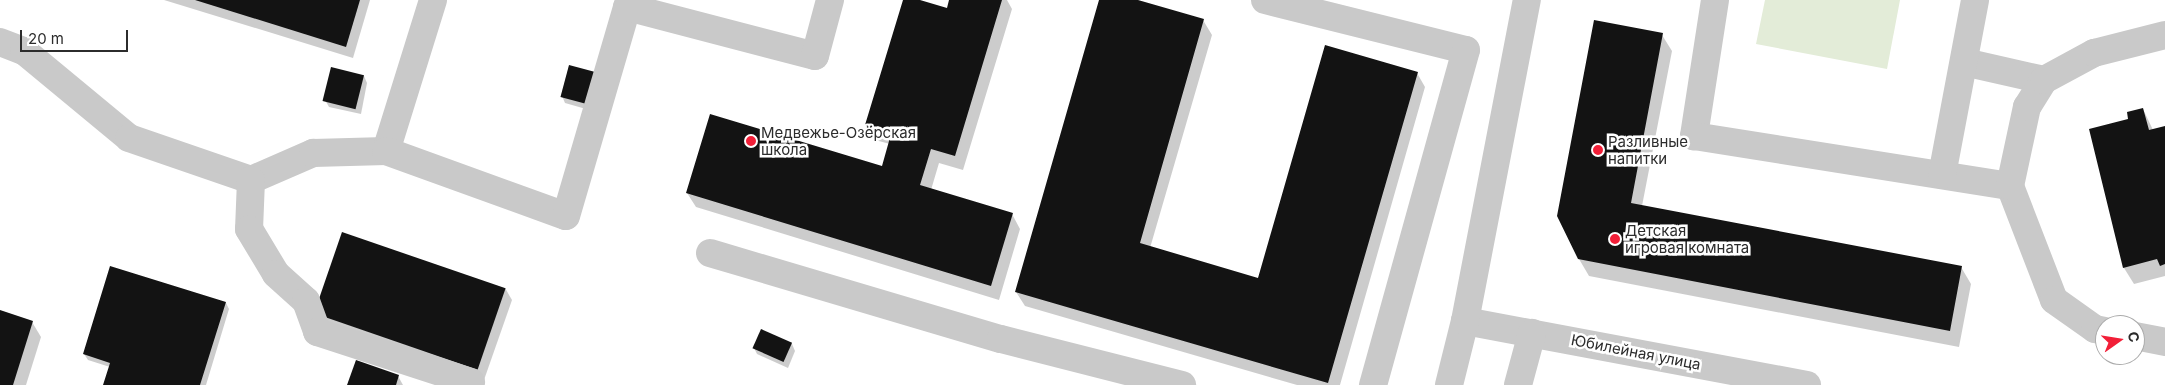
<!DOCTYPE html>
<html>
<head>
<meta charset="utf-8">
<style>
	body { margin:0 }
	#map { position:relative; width:2165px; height:385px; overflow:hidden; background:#fff; font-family:Inter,sans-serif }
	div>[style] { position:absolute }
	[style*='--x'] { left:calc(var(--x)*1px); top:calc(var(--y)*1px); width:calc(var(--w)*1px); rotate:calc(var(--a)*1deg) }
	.green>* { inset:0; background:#e3ecd8 }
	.shadow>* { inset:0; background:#0003 }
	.building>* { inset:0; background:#131313; transform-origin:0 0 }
	.minor>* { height:28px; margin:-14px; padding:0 14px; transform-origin:14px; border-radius:14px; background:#c9c9c9 }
	.dots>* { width:14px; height:14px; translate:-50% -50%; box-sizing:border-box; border:2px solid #fff; border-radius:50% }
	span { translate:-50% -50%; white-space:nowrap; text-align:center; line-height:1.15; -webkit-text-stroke:5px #fff; paint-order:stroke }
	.poi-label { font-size:15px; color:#2c2c2c }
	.left { translate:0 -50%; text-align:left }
	.street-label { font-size:15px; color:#2c2c2c }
	.north { position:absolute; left:2095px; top:315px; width:50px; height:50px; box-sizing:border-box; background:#fff; border:1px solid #ababab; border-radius:50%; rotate:77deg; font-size:14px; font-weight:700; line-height:20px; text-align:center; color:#2c2c2c }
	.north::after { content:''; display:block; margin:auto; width:18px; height:22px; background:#f21f38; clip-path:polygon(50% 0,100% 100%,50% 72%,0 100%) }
	.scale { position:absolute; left:20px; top:30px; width:108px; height:22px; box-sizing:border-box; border:2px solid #2c2c2c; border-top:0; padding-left:6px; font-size:15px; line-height:18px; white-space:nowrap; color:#2c2c2c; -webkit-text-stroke:4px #fff; paint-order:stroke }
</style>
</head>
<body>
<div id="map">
	<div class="green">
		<div style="clip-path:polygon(1765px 0,1900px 0,1887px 69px,1756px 44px)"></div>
	</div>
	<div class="shadow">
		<div style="clip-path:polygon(164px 0,370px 0,353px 58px)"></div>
		<div style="clip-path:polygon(904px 0,916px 0,948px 10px,951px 0,1007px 0,1012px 9px,963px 170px,939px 163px,931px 190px,1012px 214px,1020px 229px,999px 300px,696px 207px,687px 193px,883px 167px,890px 144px,875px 140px,866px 125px)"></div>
		<div style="clip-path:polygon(1100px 0,1134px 0,1203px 20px,1212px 35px,1150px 248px,1259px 279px,1417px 73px,1425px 87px,1340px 385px,1297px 385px,1025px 306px,1016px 292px)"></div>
		<div style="clip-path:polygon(1662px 35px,1672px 51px,1642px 206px,1961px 267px,1971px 284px,1959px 347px,1589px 276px,1579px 259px)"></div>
		<div style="clip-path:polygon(598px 74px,593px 111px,565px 103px,562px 96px)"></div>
		<div style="clip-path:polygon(364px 76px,367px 83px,361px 114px,329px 107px,325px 100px)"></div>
		<div style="clip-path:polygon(2143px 109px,2153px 130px,2165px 127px,2165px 276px,2134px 284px,2124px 268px)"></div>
		<div style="clip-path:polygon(505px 288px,512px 300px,484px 380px,323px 325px,316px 314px)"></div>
		<div style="clip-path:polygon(226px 303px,229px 309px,206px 385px,104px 385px,110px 367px,88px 360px,84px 354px)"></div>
		<div style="clip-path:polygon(0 312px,32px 322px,41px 337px,26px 385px,0 385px)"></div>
		<div style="clip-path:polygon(762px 331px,792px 344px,795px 351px,788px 368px,757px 354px,754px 348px)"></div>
		<div style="clip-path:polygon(398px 376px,403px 385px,349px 385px)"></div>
	</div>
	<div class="building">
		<div style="clip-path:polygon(195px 0,360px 0,346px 47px)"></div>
		<div style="clip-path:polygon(903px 0,920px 0,947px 8px,949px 0,1002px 0,955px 156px,931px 149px,920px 185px,1013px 213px,991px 286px,686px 193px,710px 114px,882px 166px,891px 134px,865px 125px)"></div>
		<div style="clip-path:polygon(1099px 0,1138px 0,1204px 19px,1140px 243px,1258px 278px,1325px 45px,1418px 72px,1328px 383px,1015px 292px)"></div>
		<div style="clip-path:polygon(1594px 20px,1663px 33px,1631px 203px,1962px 266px,1950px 331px,1578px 259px,1557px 216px)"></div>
		<div style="left:569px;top:65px;width:31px;height:33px;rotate:15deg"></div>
		<div style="left:331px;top:67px;width:34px;height:35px;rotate:14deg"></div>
		<div style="clip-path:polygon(2143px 108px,2149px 130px,2165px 126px,2165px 264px,2160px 266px,2157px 259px,2123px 268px,2089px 129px,2128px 119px,2127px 112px)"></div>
		<div style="left:342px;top:232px;width:173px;height:86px;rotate:19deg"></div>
		<div style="clip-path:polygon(110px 266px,226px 302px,200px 385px,103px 385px,110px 363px,83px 354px)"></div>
		<div style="clip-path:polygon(0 310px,33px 321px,13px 385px,0 385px)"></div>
		<div style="left:761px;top:329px;width:34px;height:21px;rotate:24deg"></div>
		<div style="clip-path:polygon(356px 360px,399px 375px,396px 385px,347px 385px)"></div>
	</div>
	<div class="minor">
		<div style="--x:1265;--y:0;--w:207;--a:14"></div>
		<div style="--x:1466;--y:50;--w:348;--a:105.5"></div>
		<div style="--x:1715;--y:0;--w:138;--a:98.8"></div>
		<div style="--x:1694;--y:136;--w:320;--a:9"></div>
		<div style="--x:2010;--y:186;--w:122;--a:68.9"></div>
		<div style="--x:2054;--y:300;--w:50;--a:35.3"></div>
		<div style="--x:2095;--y:329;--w:10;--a:11"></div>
		<div style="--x:0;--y:42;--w:26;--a:21"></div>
		<div style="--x:24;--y:51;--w:136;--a:39.6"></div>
		<div style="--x:129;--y:138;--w:129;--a:19"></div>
		<div style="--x:251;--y:180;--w:68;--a:-23.5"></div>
		<div style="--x:313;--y:153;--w:73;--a:-1.6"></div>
		<div style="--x:386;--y:151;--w:158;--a:-72.7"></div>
		<div style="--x:1964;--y:62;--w:82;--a:12.7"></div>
		<div style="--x:386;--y:151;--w:191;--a:19.9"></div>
		<div style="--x:566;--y:216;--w:218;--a:-73.7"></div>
		<div style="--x:627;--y:7;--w:194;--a:14.6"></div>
		<div style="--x:815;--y:56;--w:58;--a:-75"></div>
		<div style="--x:1942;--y:175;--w:178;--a:-79.3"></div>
		<div style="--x:251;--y:180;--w:49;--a:92.3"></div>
		<div style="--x:249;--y:229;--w:52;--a:59"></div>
		<div style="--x:276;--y:274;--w:40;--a:42"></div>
		<div style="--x:306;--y:301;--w:33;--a:70"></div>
		<div style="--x:317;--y:332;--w:162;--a:18"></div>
		<div style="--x:2010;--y:186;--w:81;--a:-77.9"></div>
		<div style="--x:2027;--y:107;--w:32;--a:-58"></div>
		<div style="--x:2044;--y:80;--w:57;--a:-28.4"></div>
		<div style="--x:2094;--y:53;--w:73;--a:-14.2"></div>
		<div style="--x:710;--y:253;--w:303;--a:16.5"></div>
		<div style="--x:1001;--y:339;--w:187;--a:14.3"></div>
		<div style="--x:1465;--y:321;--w:348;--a:10.6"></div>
		<div style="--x:2135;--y:336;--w:31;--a:11"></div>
		<div style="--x:1449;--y:385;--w:66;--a:-76"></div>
		<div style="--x:1465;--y:321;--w:327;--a:-79.1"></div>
		<div style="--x:1518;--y:385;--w:54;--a:-74.9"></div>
	</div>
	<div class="dots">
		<div style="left:751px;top:141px;background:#f21f38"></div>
		<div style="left:1598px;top:150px;background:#f21f38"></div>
		<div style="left:1615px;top:239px;background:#f21f38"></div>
	</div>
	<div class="poi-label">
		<span class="left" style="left:761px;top:141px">Медвежье-Озёрская<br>школа</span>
		<span class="left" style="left:1608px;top:150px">Разливные<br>напитки</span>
		<span class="left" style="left:1625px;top:239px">Детская<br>игровая комната</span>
	</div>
	<div class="street-label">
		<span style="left:1636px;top:352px;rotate:11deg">Юбилейная улица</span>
	</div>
	<div class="north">С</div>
	<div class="scale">20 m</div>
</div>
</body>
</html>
